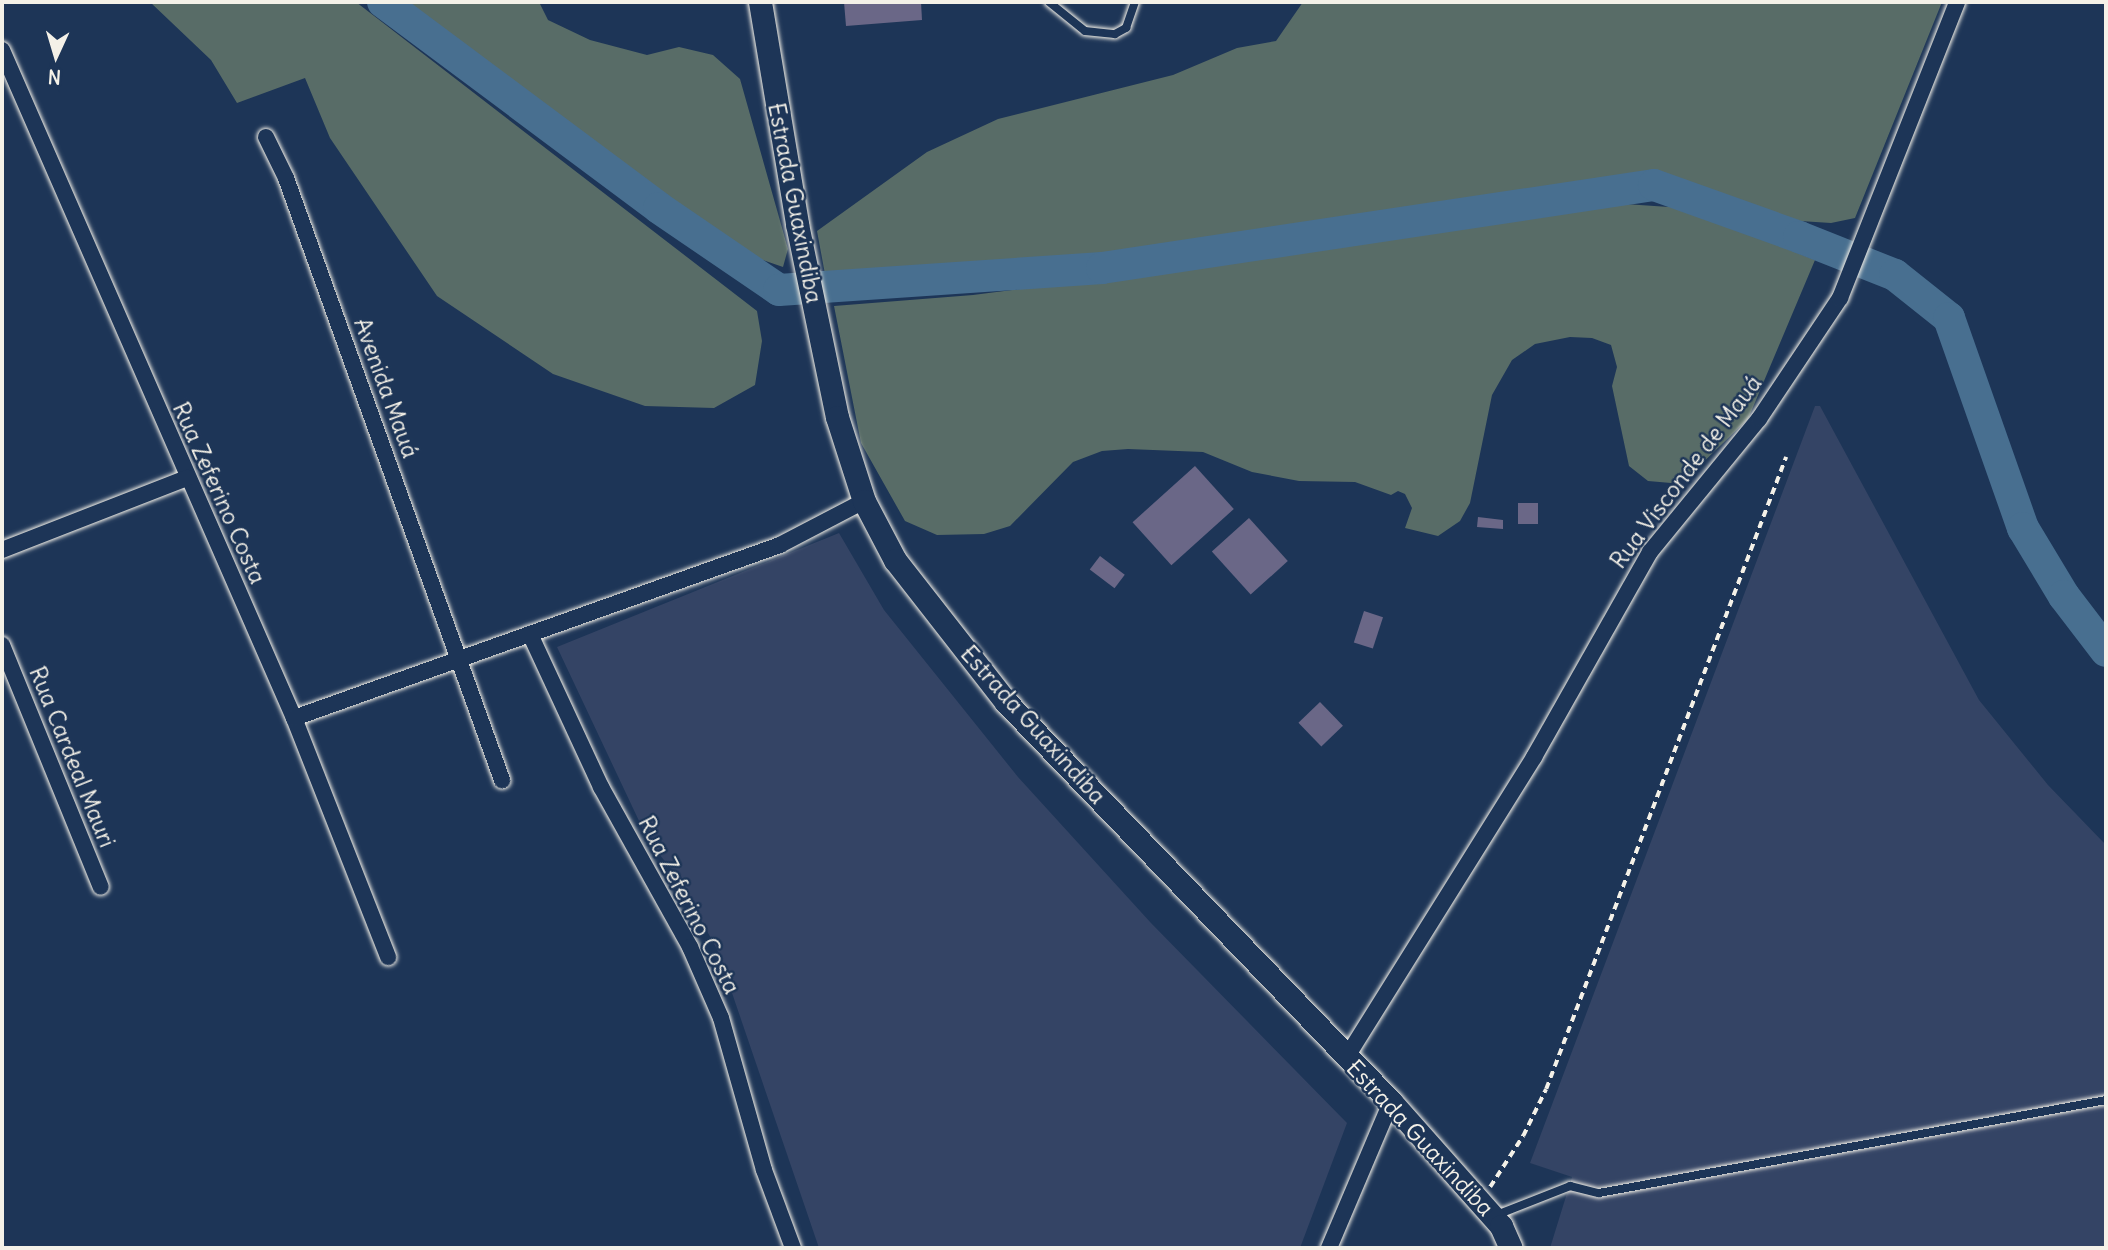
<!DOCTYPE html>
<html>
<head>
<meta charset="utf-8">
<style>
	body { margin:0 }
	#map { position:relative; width:2108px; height:1250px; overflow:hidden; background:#1d3557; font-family:Delius,sans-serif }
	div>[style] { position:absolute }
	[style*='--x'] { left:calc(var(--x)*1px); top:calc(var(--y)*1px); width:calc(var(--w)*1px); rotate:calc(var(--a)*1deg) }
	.built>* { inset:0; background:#344465 }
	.green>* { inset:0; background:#586c67 }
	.river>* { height:32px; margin:-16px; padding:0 16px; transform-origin:16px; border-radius:16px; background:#486f90 }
	.building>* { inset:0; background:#6a6787; transform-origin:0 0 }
	.path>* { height:3.5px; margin-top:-1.75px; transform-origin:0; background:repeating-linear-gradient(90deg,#f4f1e8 0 7px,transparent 0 12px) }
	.roads { filter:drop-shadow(0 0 2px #f4f1e8) drop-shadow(0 0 2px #f4f1e8) }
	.lane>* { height:8px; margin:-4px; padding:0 4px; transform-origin:4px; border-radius:4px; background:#1d3557 }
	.street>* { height:16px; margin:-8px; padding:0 8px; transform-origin:8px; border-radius:8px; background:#1d3557 }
	.secondary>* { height:23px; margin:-11.5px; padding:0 11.5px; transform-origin:11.5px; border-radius:11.5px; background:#1d3557 }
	span { translate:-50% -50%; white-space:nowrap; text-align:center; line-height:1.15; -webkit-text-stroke:5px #1d3557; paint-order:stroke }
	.street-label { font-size:23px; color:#f4f1e8 }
	.frame { position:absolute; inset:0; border:4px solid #f4f1e8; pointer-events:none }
	.north { position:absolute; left:21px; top:21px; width:70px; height:70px; -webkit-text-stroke:5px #1d3557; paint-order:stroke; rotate:184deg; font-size:19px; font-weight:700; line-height:28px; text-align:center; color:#f4f1e8 }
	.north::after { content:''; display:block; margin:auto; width:24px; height:32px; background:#f4f1e8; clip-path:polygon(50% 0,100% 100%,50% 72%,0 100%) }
</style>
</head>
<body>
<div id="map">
	<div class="built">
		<div style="clip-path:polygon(1815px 406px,1820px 406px,1979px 700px,2048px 785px,2106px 845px,2106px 1248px,1550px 1248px,1572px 1177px,1530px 1163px)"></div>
		<div style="clip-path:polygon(839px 533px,884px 610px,1018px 777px,1151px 923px,1347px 1123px,1300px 1248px,819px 1248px,717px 949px,675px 874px,648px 840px,557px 647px)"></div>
	</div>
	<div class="green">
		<div style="clip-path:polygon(150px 2px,356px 2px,757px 311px,762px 341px,755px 385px,714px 408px,645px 406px,553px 374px,437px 296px,330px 138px,305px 78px,237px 103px,211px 60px)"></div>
		<div style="clip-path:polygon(408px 2px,539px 2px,548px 20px,590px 40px,647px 55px,679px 47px,713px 55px,740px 79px,788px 249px,783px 267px,736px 251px)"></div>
		<div style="clip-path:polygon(1303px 2px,1942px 2px,1855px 218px,1831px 223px,1800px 221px,1681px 183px,1595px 186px,1309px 228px,1020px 263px,825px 274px,817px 231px,927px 152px,998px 119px,1173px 75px,1237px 48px,1276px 41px)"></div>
		<div style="clip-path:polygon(1610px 203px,1684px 208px,1815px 260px,1748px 419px,1693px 472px,1671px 483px,1648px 481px,1629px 466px,1612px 386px,1617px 367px,1611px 345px,1592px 338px,1570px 337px,1535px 344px,1512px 360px,1492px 395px,1470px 503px,1460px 521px,1438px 536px,1405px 528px,1412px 508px,1405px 494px,1398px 491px,1391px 495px,1355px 482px,1299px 481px,1252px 472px,1203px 452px,1128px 449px,1102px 451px,1073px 462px,1010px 526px,984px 534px,937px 535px,905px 521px,861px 443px,834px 306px,973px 295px,1242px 261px)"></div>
	</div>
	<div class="river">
		<div style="--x:383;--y:2;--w:344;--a:36.7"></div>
		<div style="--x:659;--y:208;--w:145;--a:34.3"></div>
		<div style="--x:779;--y:290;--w:324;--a:-3.9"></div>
		<div style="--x:1102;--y:268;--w:558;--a:-8.55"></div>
		<div style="--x:1654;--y:185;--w:154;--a:19.7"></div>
		<div style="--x:1799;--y:237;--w:103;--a:21.6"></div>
		<div style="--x:1895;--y:275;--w:69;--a:38.5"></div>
		<div style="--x:1949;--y:318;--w:223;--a:70.6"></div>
		<div style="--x:2023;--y:528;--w:79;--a:58.9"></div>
		<div style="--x:2064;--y:596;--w:69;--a:52.6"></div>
	</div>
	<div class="building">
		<div style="clip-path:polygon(844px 2px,921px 2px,922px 20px,846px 26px)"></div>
		<div style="left:1195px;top:466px;width:58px;height:84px;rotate:48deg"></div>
		<div style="left:1518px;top:503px;width:20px;height:21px"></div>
		<div style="clip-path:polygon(1478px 517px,1503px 520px,1503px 529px,1477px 527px)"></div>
		<div style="left:1249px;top:518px;width:58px;height:50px;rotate:48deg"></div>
		<div style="left:1100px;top:556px;width:31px;height:17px;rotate:37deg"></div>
		<div style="left:1364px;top:611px;width:20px;height:33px;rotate:18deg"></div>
		<div style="left:1320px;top:702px;width:33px;height:30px;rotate:46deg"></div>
	</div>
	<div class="path">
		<div style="--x:1490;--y:1187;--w:61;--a:-57.1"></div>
		<div style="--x:1523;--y:1136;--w:52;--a:-63.9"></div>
		<div style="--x:1546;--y:1089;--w:676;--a:-69.21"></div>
	</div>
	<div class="roads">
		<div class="lane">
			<div style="--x:1049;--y:2;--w:46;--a:38.9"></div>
			<div style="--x:1085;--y:31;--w:30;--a:6"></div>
			<div style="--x:1115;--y:34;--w:13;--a:-29"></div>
			<div style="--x:1126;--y:28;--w:28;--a:-71"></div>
			<div style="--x:1494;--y:1216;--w:82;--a:-21.5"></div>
			<div style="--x:1570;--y:1186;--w:30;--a:14"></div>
			<div style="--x:1599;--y:1193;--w:515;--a:-10.39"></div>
		</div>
		<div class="street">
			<div style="--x:2;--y:50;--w:729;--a:66.39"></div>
			<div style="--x:294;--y:718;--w:257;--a:68.5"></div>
			<div style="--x:266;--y:137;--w:46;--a:64"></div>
			<div style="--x:286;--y:178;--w:640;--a:70.26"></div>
			<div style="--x:2;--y:550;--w:199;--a:-21.3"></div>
			<div style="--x:530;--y:634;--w:169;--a:65.1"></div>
			<div style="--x:601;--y:787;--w:183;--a:60.9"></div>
			<div style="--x:690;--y:947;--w:77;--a:66.4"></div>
			<div style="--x:721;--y:1018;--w:158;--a:74.2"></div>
			<div style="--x:764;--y:1170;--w:83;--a:69.6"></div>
			<div style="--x:2;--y:645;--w:261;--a:67.8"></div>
			<div style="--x:294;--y:718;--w:516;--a:-19.59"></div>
			<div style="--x:780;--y:545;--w:95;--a:-27.6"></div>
			<div style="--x:1346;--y:1058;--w:355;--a:-58"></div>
			<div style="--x:1534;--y:757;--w:236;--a:-60.5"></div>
			<div style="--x:1650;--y:552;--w:172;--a:-50.7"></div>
			<div style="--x:1759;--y:419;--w:146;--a:-56.2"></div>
			<div style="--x:1840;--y:298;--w:318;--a:-68.4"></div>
			<div style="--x:1329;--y:1248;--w:159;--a:-67"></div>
		</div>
		<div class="secondary">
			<div style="--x:760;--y:2;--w:225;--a:80.5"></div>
			<div style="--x:797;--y:224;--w:197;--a:78.3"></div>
			<div style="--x:837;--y:417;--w:88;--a:72.2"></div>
			<div style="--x:864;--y:501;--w:67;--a:62.3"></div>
			<div style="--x:895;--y:560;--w:180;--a:52"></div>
			<div style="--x:1006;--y:702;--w:555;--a:46.09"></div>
			<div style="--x:1391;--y:1102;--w:166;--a:48.4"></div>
			<div style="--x:1501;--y:1226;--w:24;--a:66"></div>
		</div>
	</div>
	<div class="street-label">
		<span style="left:795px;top:203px;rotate:79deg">Estrada Guaxindiba</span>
		<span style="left:386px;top:388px;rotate:70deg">Avenida Mauá</span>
		<span style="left:1686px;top:472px;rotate:-53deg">Rua Visconde de Mauá</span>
		<span style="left:219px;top:493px;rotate:66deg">Rua Zeferino Costa</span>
		<span style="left:1033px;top:725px;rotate:48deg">Estrada Guaxindiba</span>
		<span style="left:72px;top:757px;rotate:68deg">Rua Cardeal Mauri</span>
		<span style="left:689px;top:905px;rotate:63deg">Rua Zeferino Costa</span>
		<span style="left:1420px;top:1138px;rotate:47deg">Estrada Guaxindiba</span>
	</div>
	<div class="frame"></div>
	<div class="north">N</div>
</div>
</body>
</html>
